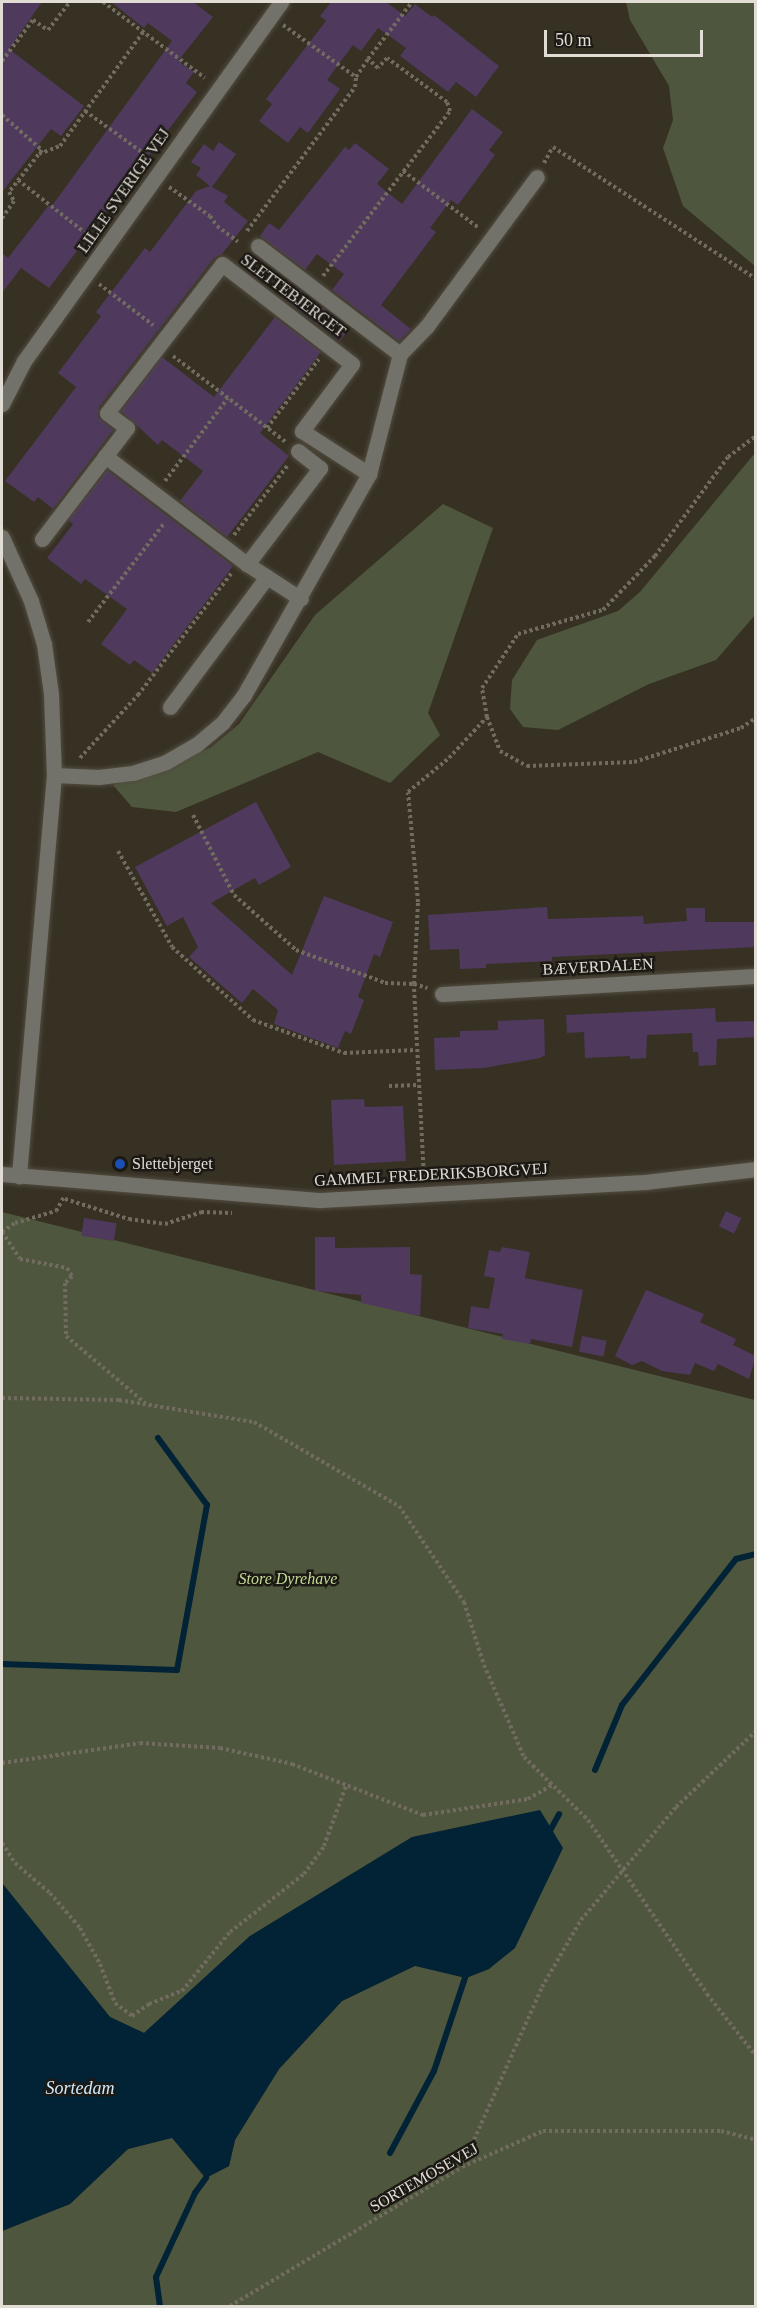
<!DOCTYPE html>
<html>
<head>
<meta charset="utf-8">
<style>
	body { margin:0 }
	#map { position:relative; width:757px; height:2308px; overflow:hidden; background:#373124; font-family:Georgia,serif }
	div>[style] { position:absolute }
	[style*='--x'] { left:calc(var(--x)*1px); top:calc(var(--y)*1px); width:calc(var(--w)*1px); rotate:calc(var(--a)*1deg) }
	.green>* { inset:0; background:#4e573e }
	.water>* { inset:0; background:#022235 }
	.stream>* { height:6px; margin:-3px; padding:0 3px; transform-origin:3px; border-radius:3px; background:#022235 }
	.building>* { inset:0; background:#4f395d; transform-origin:0 0 }
	.path>* { height:4px; margin-top:-2px; transform-origin:0; background:repeating-linear-gradient(90deg,#716b60 0 3px,transparent 0 6px) }
	.roads { filter:drop-shadow(0 0 2px #524d40) drop-shadow(0 0 2px #524d40) }
	.minor>* { height:15px; margin:-7.5px; padding:0 7.5px; transform-origin:7.5px; border-radius:7.5px; background:#72726b }
	.dots>* { width:16px; height:16px; translate:-50% -50%; box-sizing:border-box; border:3px solid #1c1914; border-radius:50% }
	span { translate:-50% -50%; white-space:nowrap; text-align:center; line-height:1.15; -webkit-text-stroke:5px #1c1914; paint-order:stroke }
	.street-label { font-size:16px; color:#e1ddd5 }
	.poi-label { font-size:16px; color:#e1ddd5 }
	.left { translate:0 -50%; text-align:left }
	.park-label { font-size:16px; color:#c3dc97; font-style:italic }
	.water-label { font-size:18px; color:#cee9fc; font-style:italic }
	.frame { position:absolute; inset:0; border:3px solid #e1ddd5; pointer-events:none }
	.scale { position:absolute; left:544px; top:30px; width:159px; height:27px; box-sizing:border-box; border:3px solid #e1ddd5; border-top:0; padding-left:8px; font-size:18px; line-height:21px; white-space:nowrap; color:#e1ddd5; -webkit-text-stroke:4px #1c1914; paint-order:stroke }
</style>
</head>
<body>
<div id="map">
	<div class="green">
		<div style="clip-path:polygon(626px 2px,755px 2px,755px 266px,683px 206px,663px 148px,673px 120px,669px 86px,630px 20px)"></div>
		<div style="clip-path:polygon(755px 453px,755px 615px,716px 660px,649px 684px,558px 730px,523px 727px,510px 709px,512px 680px,537px 640px,618px 611px,640px 592px)"></div>
		<div style="clip-path:polygon(443px 504px,493px 528px,428px 713px,440px 735px,390px 783px,318px 752px,176px 812px,132px 807px,113px 785px,210px 748px,239px 724px,315px 615px)"></div>
		<div style="clip-path:polygon(2px 1212px,755px 1400px,755px 2306px,2px 2306px,2px 2231px,70px 2204px,128px 2149px,172px 2137px,205px 2178px,229px 2166px,235px 2140px,279px 2069px,342px 2001px,415px 1965px,466px 1978px,489px 1969px,250px 1936px,144px 2033px,110px 2017px,2px 1883px)"></div>
	</div>
	<div class="water">
		<div style="clip-path:polygon(540px 1810px,563px 1848px,515px 1948px,489px 1969px,466px 1978px,415px 1966px,342px 2001px,279px 2069px,235px 2140px,229px 2166px,206px 2178px,172px 2138px,128px 2149px,70px 2204px,2px 2231px,2px 1883px,110px 2017px,144px 2033px,250px 1936px,412px 1837px)"></div>
	</div>
	<div class="stream">
		<div style="--x:2;--y:1664;--w:175;--a:2"></div>
		<div style="--x:177;--y:1670;--w:168;--a:-79.7"></div>
		<div style="--x:207;--y:1505;--w:83;--a:-126.2"></div>
		<div style="--x:595;--y:1770;--w:70;--a:-67.4"></div>
		<div style="--x:622;--y:1705;--w:185;--a:-52"></div>
		<div style="--x:736;--y:1559;--w:21;--a:-14"></div>
		<div style="--x:547;--y:1836;--w:25;--a:-61"></div>
		<div style="--x:390;--y:2153;--w:93;--a:-61.8"></div>
		<div style="--x:434;--y:2071;--w:104;--a:-71.6"></div>
		<div style="--x:160;--y:2306;--w:29;--a:-98"></div>
		<div style="--x:156;--y:2277;--w:93;--a:-65.1"></div>
		<div style="--x:195;--y:2193;--w:19;--a:-54"></div>
	</div>
	<div class="building">
		<div style="clip-path:polygon(2px 2px,42px 2px,9px 49px,84px 106px,61px 136px,51px 129px,2px 192px)"></div>
		<div style="clip-path:polygon(111px 2px,193px 2px,213px 17px,178px 61px,194px 72px,186px 83px,197px 92px,49px 288px,21px 268px,2px 293px,2px 253px,8px 258px,49px 205px,51px 207px,172px 41px,148px 23px,144px 28px)"></div>
		<div style="clip-path:polygon(331px 2px,386px 2px,405px 16px,415px 4px,432px 17px,434px 15px,499px 66px,476px 97px,456px 82px,448px 92px,400px 56px,406px 48px,378px 28px,361px 51px,353px 45px,327px 80px,340px 89px,308px 133px,300px 127px,288px 143px,259px 121px,272px 104px,266px 99px,326px 21px,320px 16px)"></div>
		<div style="clip-path:polygon(472px 109px,503px 132px,489px 150px,495px 155px,458px 205px,451px 200px,430px 228px,436px 232px,381px 305px,411px 329px,399px 341px,332px 290px,344px 274px,317px 254px,305px 270px,260px 236px,269px 223px,279px 230px,345px 147px,349px 150px,355px 143px,389px 169px,377px 184px,402px 204px)"></div>
		<div style="clip-path:polygon(219px 142px,236px 154px,212px 187px,228px 196px,224px 202px,248px 221px,222px 254px,214px 258px,99px 407px,98px 417px,113px 430px,53px 509px,38px 497px,34px 502px,5px 481px,76px 387px,58px 373px,101px 316px,96px 312px,145px 248px,150px 252px,196px 191px,210px 186px,196px 175px,201px 168px,191px 162px,204px 144px,213px 151px)"></div>
		<div style="left:292px;top:285px;width:72px;height:16px;rotate:37deg"></div>
		<div style="clip-path:polygon(275px 317px,321px 352px,260px 433px,289px 456px,227px 537px,180px 501px,203px 471px,162px 440px,158px 445px,121px 411px,162px 357px,214px 397px)"></div>
		<div style="clip-path:polygon(107px 470px,233px 566px,152px 673px,134px 660px,130px 665px,101px 644px,127px 609px,85px 579px,81px 584px,47px 558px,73px 524px,68px 520px)"></div>
		<div style="clip-path:polygon(256px 802px,291px 867px,259px 885px,255px 878px,211px 903px,292px 975px,324px 896px,393px 922px,380px 957px,374px 954px,358px 997px,364px 1000px,351px 1034px,345px 1031px,338px 1048px,274px 1024px,278px 1010px,253px 989px,242px 1003px,189px 957px,198px 947px,183px 917px,167px 926px,135px 867px)"></div>
		<div style="clip-path:polygon(547px 907px,548px 919px,643px 916px,644px 924px,687px 921px,686px 908px,705px 908px,705px 922px,756px 922px,756px 947px,552px 957px,552px 961px,486px 964px,486px 968px,460px 969px,459px 949px,430px 950px,428px 915px)"></div>
		<div style="clip-path:polygon(715px 1008px,716px 1022px,756px 1021px,756px 1037px,717px 1039px,716px 1065px,699px 1066px,698px 1052px,693px 1052px,692px 1033px,647px 1035px,646px 1058px,630px 1059px,630px 1056px,585px 1058px,584px 1032px,567px 1033px,566px 1015px)"></div>
		<div style="clip-path:polygon(544px 1019px,545px 1055px,540px 1058px,484px 1068px,435px 1070px,434px 1038px,460px 1037px,460px 1031px,498px 1030px,498px 1021px)"></div>
		<div style="clip-path:polygon(364px 1099px,365px 1107px,403px 1106px,406px 1161px,334px 1165px,331px 1100px)"></div>
		<div style="left:726px;top:1211px;width:17px;height:17px;rotate:25deg"></div>
		<div style="left:84px;top:1218px;width:33px;height:18px;rotate:9deg"></div>
		<div style="clip-path:polygon(315px 1237px,335px 1237px,335px 1248px,410px 1247px,410px 1274px,422px 1275px,420px 1316px,361px 1303px,361px 1295px,315px 1291px)"></div>
		<div style="clip-path:polygon(502px 1247px,530px 1252px,525px 1278px,583px 1290px,572px 1347px,531px 1339px,530px 1344px,502px 1339px,503px 1334px,468px 1328px,471px 1306px,489px 1309px,495px 1278px,484px 1276px,489px 1250px,500px 1252px)"></div>
		<div style="clip-path:polygon(646px 1290px,704px 1314px,700px 1322px,736px 1339px,733px 1345px,756px 1356px,749px 1379px,718px 1364px,714px 1371px,695px 1363px,690px 1375px,662px 1371px,642px 1361px,632px 1365px,615px 1356px)"></div>
		<div style="left:582px;top:1336px;width:25px;height:16px;rotate:11deg"></div>
	</div>
	<div class="path">
		<div style="--x:103;--y:2;--w:127;--a:36.7"></div>
		<div style="--x:283;--y:25;--w:90;--a:35.5"></div>
		<div style="--x:2;--y:61;--w:51;--a:-52.9"></div>
		<div style="--x:33;--y:20;--w:18;--a:34"></div>
		<div style="--x:48;--y:30;--w:36;--a:-52"></div>
		<div style="--x:85;--y:111;--w:80;--a:35.9"></div>
		<div style="--x:2;--y:115;--w:53;--a:41.2"></div>
		<div style="--x:42;--y:150;--w:53;--a:128.2"></div>
		<div style="--x:9;--y:192;--w:10;--a:61"></div>
		<div style="--x:14;--y:201;--w:21;--a:125"></div>
		<div style="--x:39;--y:154;--w:22;--a:-21"></div>
		<div style="--x:60;--y:146;--w:141;--a:-53.9"></div>
		<div style="--x:544;--y:163;--w:18;--a:-61"></div>
		<div style="--x:553;--y:147;--w:242;--a:33"></div>
		<div style="--x:403;--y:171;--w:95;--a:36.9"></div>
		<div style="--x:18;--y:180;--w:95;--a:38.2"></div>
		<div style="--x:169;--y:187;--w:50;--a:35.3"></div>
		<div style="--x:210;--y:216;--w:12;--a:55"></div>
		<div style="--x:217;--y:226;--w:26;--a:37"></div>
		<div style="--x:247;--y:231;--w:180;--a:-53.1"></div>
		<div style="--x:355;--y:87;--w:10;--a:-84"></div>
		<div style="--x:356;--y:77;--w:22;--a:-56"></div>
		<div style="--x:368;--y:59;--w:72;--a:-52.3"></div>
		<div style="--x:323;--y:276;--w:208;--a:-52.4"></div>
		<div style="--x:450;--y:111;--w:9;--a:-108"></div>
		<div style="--x:447;--y:102;--w:74;--a:-143.7"></div>
		<div style="--x:387;--y:58;--w:13;--a:132"></div>
		<div style="--x:378;--y:68;--w:13;--a:-138"></div>
		<div style="--x:99;--y:284;--w:68;--a:37.2"></div>
		<div style="--x:173;--y:356;--w:142;--a:37.3"></div>
		<div style="--x:267;--y:428;--w:86;--a:-53"></div>
		<div style="--x:165;--y:481;--w:104;--a:-52.8"></div>
		<div style="--x:234;--y:535;--w:88;--a:-52.4"></div>
		<div style="--x:88;--y:622;--w:126;--a:-52.4"></div>
		<div style="--x:487;--y:717;--w:29;--a:-100"></div>
		<div style="--x:482;--y:688;--w:65;--a:-56.3"></div>
		<div style="--x:518;--y:634;--w:88;--a:-15.8"></div>
		<div style="--x:603;--y:610;--w:75;--a:-46.1"></div>
		<div style="--x:655;--y:556;--w:123;--a:-53.6"></div>
		<div style="--x:728;--y:457;--w:35;--a:-37"></div>
		<div style="--x:80;--y:758;--w:86;--a:-47.4"></div>
		<div style="--x:138;--y:695;--w:153;--a:-52.5"></div>
		<div style="--x:193;--y:815;--w:90;--a:62.9"></div>
		<div style="--x:234;--y:895;--w:83;--a:41.6"></div>
		<div style="--x:296;--y:950;--w:95;--a:20.3"></div>
		<div style="--x:385;--y:983;--w:29;--a:2"></div>
		<div style="--x:414;--y:984;--w:14;--a:17"></div>
		<div style="--x:118;--y:851;--w:110;--a:60.6"></div>
		<div style="--x:172;--y:947;--w:109;--a:42"></div>
		<div style="--x:253;--y:1020;--w:97;--a:19.9"></div>
		<div style="--x:344;--y:1053;--w:72;--a:-2.4"></div>
		<div style="--x:389;--y:1086;--w:29;--a:-2"></div>
		<div style="--x:424;--y:1178;--w:194;--a:-93"></div>
		<div style="--x:414;--y:984;--w:82;--a:-87.2"></div>
		<div style="--x:418;--y:902;--w:110;--a:-95.2"></div>
		<div style="--x:408;--y:792;--w:53;--a:-39.7"></div>
		<div style="--x:449;--y:758;--w:56;--a:-47.2"></div>
		<div style="--x:487;--y:717;--w:36;--a:69"></div>
		<div style="--x:500;--y:751;--w:31;--a:29"></div>
		<div style="--x:527;--y:766;--w:107;--a:-2.1"></div>
		<div style="--x:634;--y:762;--w:112;--a:-17.6"></div>
		<div style="--x:741;--y:728;--w:18;--a:-34"></div>
		<div style="--x:65;--y:1199;--w:67;--a:17.4"></div>
		<div style="--x:129;--y:1219;--w:36;--a:8"></div>
		<div style="--x:165;--y:1224;--w:38;--a:-18"></div>
		<div style="--x:201;--y:1212;--w:31;--a:2"></div>
		<div style="--x:2;--y:1232;--w:32;--a:56"></div>
		<div style="--x:20;--y:1259;--w:48;--a:10.8"></div>
		<div style="--x:67;--y:1268;--w:9;--a:58"></div>
		<div style="--x:72;--y:1276;--w:10;--a:135"></div>
		<div style="--x:65;--y:1283;--w:53;--a:88.9"></div>
		<div style="--x:66;--y:1336;--w:104;--a:40.3"></div>
		<div style="--x:2;--y:1232;--w:16;--a:-35"></div>
		<div style="--x:15;--y:1223;--w:43;--a:-16.3"></div>
		<div style="--x:56;--y:1211;--w:16;--a:-60"></div>
		<div style="--x:2;--y:1398;--w:117;--a:1"></div>
		<div style="--x:119;--y:1400;--w:137;--a:9.3"></div>
		<div style="--x:254;--y:1422;--w:168;--a:30.1"></div>
		<div style="--x:399;--y:1506;--w:116;--a:55.9"></div>
		<div style="--x:464;--y:1602;--w:66;--a:72.4"></div>
		<div style="--x:484;--y:1665;--w:100;--a:66.5"></div>
		<div style="--x:524;--y:1757;--w:90;--a:44.5"></div>
		<div style="--x:588;--y:1820;--w:211;--a:55.6"></div>
		<div style="--x:707;--y:1994;--w:79;--a:51.7"></div>
		<div style="--x:2;--y:1763;--w:139;--a:-8.2"></div>
		<div style="--x:140;--y:1743;--w:80;--a:3.6"></div>
		<div style="--x:220;--y:1748;--w:74;--a:12.5"></div>
		<div style="--x:292;--y:1764;--w:141;--a:21.3"></div>
		<div style="--x:423;--y:1815;--w:106;--a:-8.7"></div>
		<div style="--x:528;--y:1799;--w:28;--a:-30"></div>
		<div style="--x:2;--y:1843;--w:24;--a:57"></div>
		<div style="--x:15;--y:1863;--w:46;--a:40.6"></div>
		<div style="--x:50;--y:1893;--w:46;--a:49.4"></div>
		<div style="--x:80;--y:1928;--w:41;--a:60.9"></div>
		<div style="--x:100;--y:1964;--w:42;--a:69"></div>
		<div style="--x:115;--y:2003;--w:21;--a:37"></div>
		<div style="--x:132;--y:2016;--w:21;--a:-35"></div>
		<div style="--x:149;--y:2004;--w:35;--a:-22"></div>
		<div style="--x:182;--y:1991;--w:76;--a:-50.9"></div>
		<div style="--x:230;--y:1932;--w:94;--a:-38.1"></div>
		<div style="--x:304;--y:1874;--w:34;--a:-54"></div>
		<div style="--x:324;--y:1846;--w:64;--a:-69.9"></div>
		<div style="--x:462;--y:2167;--w:197;--a:-66"></div>
		<div style="--x:542;--y:1987;--w:78;--a:-59.8"></div>
		<div style="--x:581;--y:1920;--w:148;--a:-49.9"></div>
		<div style="--x:676;--y:1807;--w:110;--a:-43.5"></div>
		<div style="--x:230;--y:2306;--w:270;--a:-30.9"></div>
		<div style="--x:462;--y:2167;--w:89;--a:-24"></div>
		<div style="--x:543;--y:2131;--w:178;--a:0"></div>
		<div style="--x:721;--y:2131;--w:36;--a:14"></div>
	</div>
	<div class="roads">
		<div class="minor">
			<div style="--x:258;--y:246;--w:178;--a:37.3"></div>
			<div style="--x:2;--y:404;--w:48;--a:-62.9"></div>
			<div style="--x:24;--y:361;--w:442;--a:-54.4"></div>
			<div style="--x:298;--y:451;--w:28;--a:38"></div>
			<div style="--x:320;--y:468;--w:121;--a:127.2"></div>
			<div style="--x:247;--y:564;--w:64;--a:32.9"></div>
			<div style="--x:105;--y:456;--w:178;--a:37.3"></div>
			<div style="--x:2;--y:537;--w:70;--a:65.6"></div>
			<div style="--x:31;--y:601;--w:45;--a:73.2"></div>
			<div style="--x:44;--y:644;--w:50;--a:82"></div>
			<div style="--x:51;--y:694;--w:81;--a:87.9"></div>
			<div style="--x:54;--y:775;--w:403;--a:95"></div>
			<div style="--x:42;--y:539;--w:140;--a:-52.6"></div>
			<div style="--x:127;--y:428;--w:25;--a:-143"></div>
			<div style="--x:107;--y:413;--w:188;--a:-52.3"></div>
			<div style="--x:222;--y:264;--w:164;--a:37.6"></div>
			<div style="--x:352;--y:364;--w:84;--a:126.7"></div>
			<div style="--x:302;--y:431;--w:80;--a:32.7"></div>
			<div style="--x:170;--y:707;--w:162;--a:-53.3"></div>
			<div style="--x:54;--y:775;--w:45;--a:2.5"></div>
			<div style="--x:99;--y:777;--w:34;--a:-7"></div>
			<div style="--x:133;--y:773;--w:35;--a:-18"></div>
			<div style="--x:166;--y:762;--w:34;--a:-30"></div>
			<div style="--x:196;--y:745;--w:35;--a:-40"></div>
			<div style="--x:223;--y:722;--w:34;--a:-52"></div>
			<div style="--x:244;--y:695;--w:254;--a:-60.5"></div>
			<div style="--x:369;--y:474;--w:124;--a:-75.5"></div>
			<div style="--x:400;--y:354;--w:39;--a:-46"></div>
			<div style="--x:427;--y:326;--w:185;--a:-53.6"></div>
			<div style="--x:442;--y:994;--w:315;--a:-3.3"></div>
			<div style="--x:2;--y:1174;--w:320;--a:4.7"></div>
			<div style="--x:321;--y:1200;--w:324;--a:-3.2"></div>
			<div style="--x:645;--y:1182;--w:112;--a:-6.7"></div>
		</div>
	</div>
	<div class="dots">
		<div style="left:120px;top:1164px;background:#1a4fb4"></div>
	</div>
	<div class="street-label">
		<span style="left:124px;top:191px;rotate:-55deg">LILLE SVERIGE VEJ</span>
		<span style="left:293px;top:296px;rotate:37deg">SLETTEBJERGET</span>
		<span style="left:598px;top:967px;rotate:-3deg">BÆVERDALEN</span>
		<span style="left:431px;top:1175px;rotate:-3deg">GAMMEL FREDERIKSBORGVEJ</span>
		<span style="left:424px;top:2178px;rotate:-30deg">SORTEMOSEVEJ</span>
	</div>
	<div class="poi-label">
		<span class="left" style="left:132px;top:1164px">Slettebjerget</span>
	</div>
	<div class="park-label">
		<span style="left:288px;top:1579px">Store Dyrehave</span>
	</div>
	<div class="water-label">
		<span style="left:80px;top:2088px">Sortedam</span>
	</div>
	<div class="frame"></div>
	<div class="scale">50 m</div>
</div>
</body>
</html>
